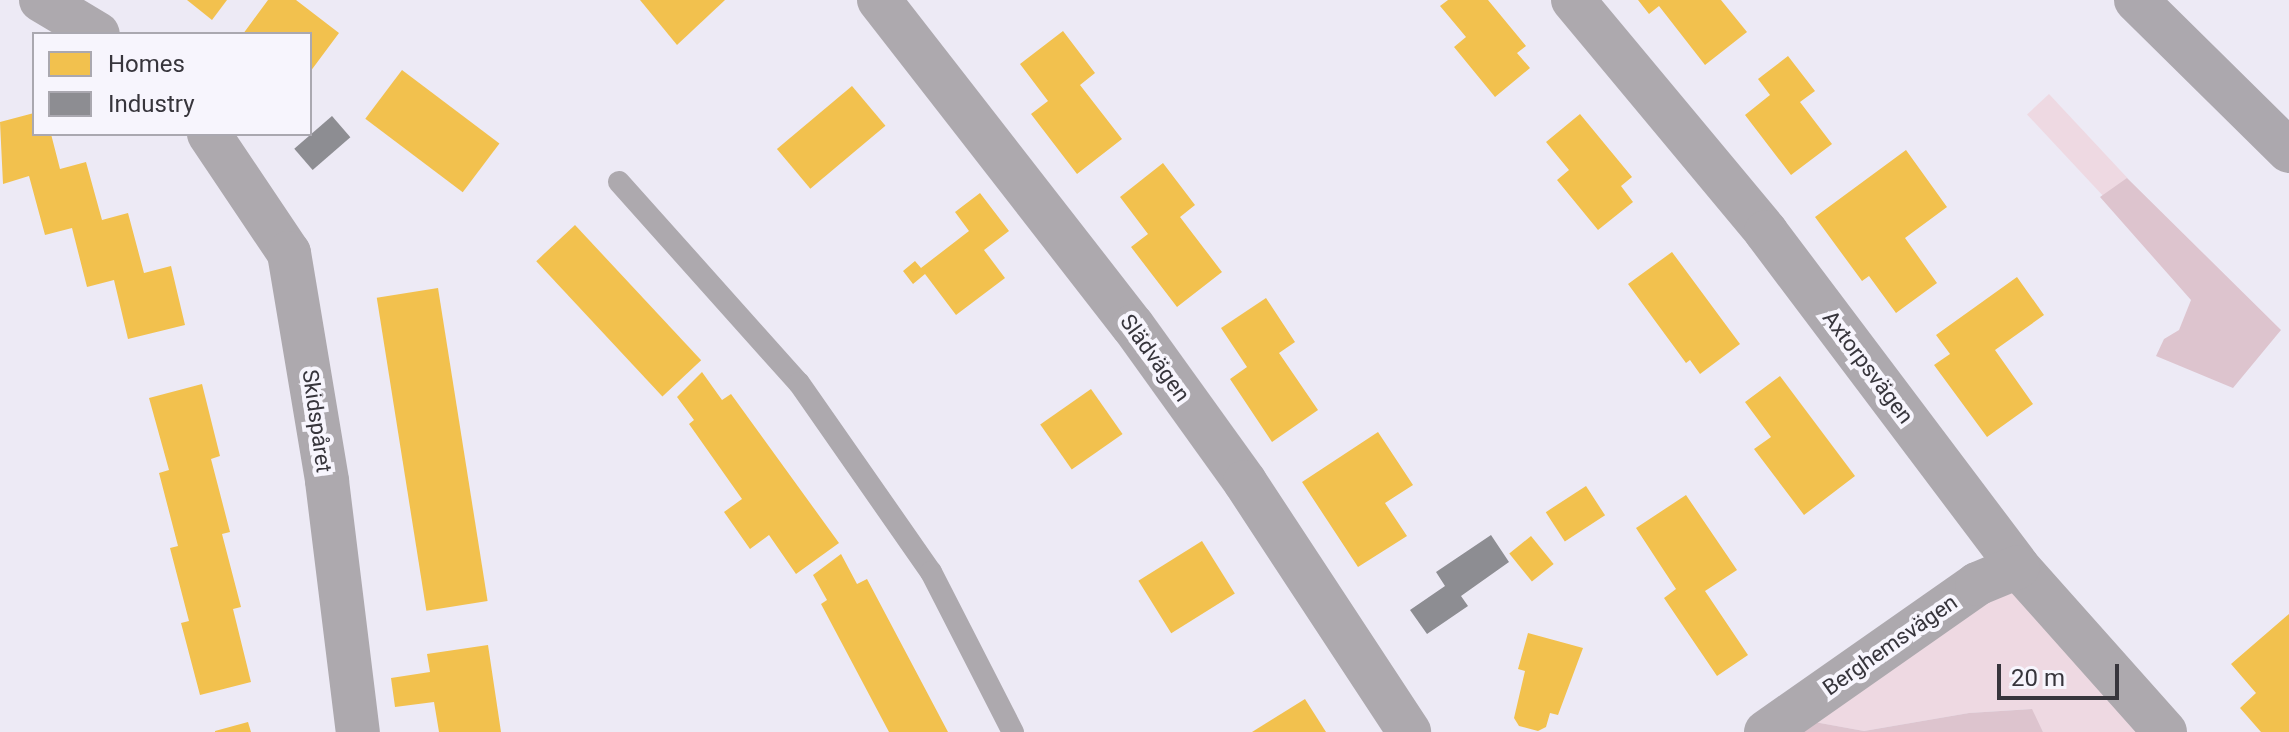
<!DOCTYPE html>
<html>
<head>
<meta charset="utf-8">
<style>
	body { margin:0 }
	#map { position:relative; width:2289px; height:732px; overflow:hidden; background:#edeaf5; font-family:Roboto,sans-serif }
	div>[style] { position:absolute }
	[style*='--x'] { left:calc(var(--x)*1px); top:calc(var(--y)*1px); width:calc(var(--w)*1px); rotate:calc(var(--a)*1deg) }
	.green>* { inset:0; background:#eed9e2; transform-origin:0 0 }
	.forest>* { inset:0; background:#ddc4ce }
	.homes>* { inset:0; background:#f2c14e; transform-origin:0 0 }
	.industry>* { inset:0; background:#8d8d92; transform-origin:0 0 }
	.lane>* { height:22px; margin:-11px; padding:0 11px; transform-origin:11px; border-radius:11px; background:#ada9ae }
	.street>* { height:44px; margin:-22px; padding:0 22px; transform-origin:22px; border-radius:22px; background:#ada9ae }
	.secondary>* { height:44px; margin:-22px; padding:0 22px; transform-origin:22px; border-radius:22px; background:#aca8ae }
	span { translate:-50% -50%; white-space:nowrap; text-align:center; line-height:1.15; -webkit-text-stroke:8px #f7f5fd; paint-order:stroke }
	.street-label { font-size:22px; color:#37353c }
	.legend { position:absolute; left:32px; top:32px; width:280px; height:104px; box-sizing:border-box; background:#f7f5fd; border:2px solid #aaa8b0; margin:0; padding:10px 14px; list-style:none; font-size:24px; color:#37353c }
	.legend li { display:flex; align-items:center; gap:16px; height:40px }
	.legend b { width:40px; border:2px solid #aaa8b0 }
	.scale { position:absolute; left:1997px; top:664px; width:122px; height:36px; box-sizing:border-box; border:4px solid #37353c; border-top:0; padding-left:10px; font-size:24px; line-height:28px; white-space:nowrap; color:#37353c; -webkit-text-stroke:6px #f7f5fd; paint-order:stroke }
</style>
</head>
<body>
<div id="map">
	<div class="green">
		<div style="left:2049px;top:94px;width:115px;height:30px;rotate:47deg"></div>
		<div style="clip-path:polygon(2018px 567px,2165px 732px,2043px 732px,2031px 709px,1969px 713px,1864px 731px,1787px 717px)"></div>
	</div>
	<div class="forest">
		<div style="clip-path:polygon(2127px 178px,2281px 330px,2233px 388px,2156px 356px,2164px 339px,2179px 330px,2191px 300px,2100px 197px)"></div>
		<div style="clip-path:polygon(2032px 709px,2043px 732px,1766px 732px,1787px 717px,1864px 731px,1969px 713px)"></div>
	</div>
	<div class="homes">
		<div style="clip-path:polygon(187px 0,227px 0,212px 20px)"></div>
		<div style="clip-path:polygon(268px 0,296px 0,339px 33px,310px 72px,310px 34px,243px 34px)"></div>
		<div style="clip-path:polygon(640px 0,725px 0,677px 45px)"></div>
		<div style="clip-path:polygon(1448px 0,1488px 0,1526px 46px,1517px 53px,1530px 68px,1495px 97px,1454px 47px,1466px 37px,1440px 6px)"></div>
		<div style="clip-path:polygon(1638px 0,1721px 0,1747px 32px,1705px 65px,1659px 6px,1649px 14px)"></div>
		<div style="clip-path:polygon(1063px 31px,1095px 73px,1080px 85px,1122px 139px,1077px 174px,1031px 114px,1048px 101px,1020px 64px)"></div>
		<div style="clip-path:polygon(1788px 56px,1815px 91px,1800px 102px,1832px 144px,1791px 175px,1745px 115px,1770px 95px,1758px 79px)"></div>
		<div style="left:402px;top:70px;width:122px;height:61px;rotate:37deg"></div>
		<div style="left:852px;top:86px;width:52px;height:98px;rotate:50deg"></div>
		<div style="clip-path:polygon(34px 113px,34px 134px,51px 134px,60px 169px,86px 162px,102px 220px,128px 213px,144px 273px,171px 266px,185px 325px,128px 339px,114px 280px,87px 287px,72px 228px,45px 235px,29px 176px,3px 184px,0 122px)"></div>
		<div style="clip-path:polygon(1580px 114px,1632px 177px,1621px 186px,1633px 202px,1598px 230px,1557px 180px,1569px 170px,1546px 142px)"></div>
		<div style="clip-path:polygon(1906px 150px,1947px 207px,1905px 238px,1937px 283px,1896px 313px,1869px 276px,1862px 281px,1815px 217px)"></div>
		<div style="clip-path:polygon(1163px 163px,1195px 205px,1180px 217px,1222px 272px,1177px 307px,1131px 247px,1148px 234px,1120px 197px)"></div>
		<div style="clip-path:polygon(980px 193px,1009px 231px,984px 250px,1005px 278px,956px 315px,925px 274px,913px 284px,903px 271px,915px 261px,921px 268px,969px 231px,955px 212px)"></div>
		<div style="left:575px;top:225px;width:185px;height:53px;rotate:47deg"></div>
		<div style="clip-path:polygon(1672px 252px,1740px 344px,1700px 374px,1690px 360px,1686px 363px,1628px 284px)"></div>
		<div style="clip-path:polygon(2017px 277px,2044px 315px,1995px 350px,2033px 404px,1987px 437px,1934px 365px,1950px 354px,1936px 335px)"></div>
		<div style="left:438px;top:288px;width:317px;height:62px;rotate:81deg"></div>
		<div style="clip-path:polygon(1266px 298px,1295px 342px,1279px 353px,1318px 410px,1272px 442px,1230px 379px,1247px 367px,1221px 328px)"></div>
		<div style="clip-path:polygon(702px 372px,722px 400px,731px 394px,839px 543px,796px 574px,769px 535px,750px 549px,724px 512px,742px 499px,689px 424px,694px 420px,677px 397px)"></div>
		<div style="clip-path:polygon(1780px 376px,1855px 476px,1804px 515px,1754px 449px,1771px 437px,1745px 402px)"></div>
		<div style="clip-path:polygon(202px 384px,220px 456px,211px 459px,230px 532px,222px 534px,241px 607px,233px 609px,251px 682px,200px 695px,181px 623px,189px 621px,170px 548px,178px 546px,159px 473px,169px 470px,149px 398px)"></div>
		<div style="left:1091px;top:389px;width:55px;height:62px;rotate:55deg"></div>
		<div style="clip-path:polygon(1378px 432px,1413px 485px,1385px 503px,1407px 536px,1358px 567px,1302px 482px)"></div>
		<div style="left:1586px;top:486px;width:35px;height:48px;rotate:57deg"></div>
		<div style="clip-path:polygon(1686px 495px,1737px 570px,1705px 591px,1748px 655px,1717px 676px,1664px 598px,1676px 589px,1636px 528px)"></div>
		<div style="left:1531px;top:536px;width:36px;height:28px;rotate:51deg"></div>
		<div style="left:1202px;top:541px;width:62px;height:75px;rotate:58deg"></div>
		<div style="clip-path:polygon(841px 554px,857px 584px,867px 579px,948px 732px,889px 732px,821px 604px,827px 600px,813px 575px)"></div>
		<div style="clip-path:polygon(2289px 614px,2289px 732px,2261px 732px,2240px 708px,2256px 693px,2231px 664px)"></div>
		<div style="clip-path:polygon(1528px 633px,1583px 648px,1558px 715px,1550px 713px,1546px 727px,1538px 731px,1519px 726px,1514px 718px,1525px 671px,1518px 669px)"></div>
		<div style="clip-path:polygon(488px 645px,501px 732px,439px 732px,434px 702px,395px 707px,391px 678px,430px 672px,427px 654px)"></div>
		<div style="clip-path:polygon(1305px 699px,1326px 732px,1252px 732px)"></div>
		<div style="clip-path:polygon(248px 722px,251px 732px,215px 732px,215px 731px)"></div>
	</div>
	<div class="industry">
		<div style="left:332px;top:116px;width:28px;height:50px;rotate:49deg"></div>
		<div style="clip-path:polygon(1491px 535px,1509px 562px,1461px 596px,1468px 606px,1427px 634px,1410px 610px,1445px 586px,1436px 572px)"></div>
	</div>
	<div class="lane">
		<div style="--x:619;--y:182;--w:270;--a:48.2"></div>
		<div style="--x:799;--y:383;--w:231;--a:55.1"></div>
		<div style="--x:931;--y:572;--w:180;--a:62.9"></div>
	</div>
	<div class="street">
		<div style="--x:41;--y:0;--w:66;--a:30.8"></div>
		<div style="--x:879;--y:0;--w:413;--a:52.1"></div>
		<div style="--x:1133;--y:326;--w:192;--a:54.3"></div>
		<div style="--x:1245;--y:482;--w:299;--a:56.7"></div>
		<div style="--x:1573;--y:0;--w:302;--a:50.2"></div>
		<div style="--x:1766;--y:232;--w:419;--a:53"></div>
		<div style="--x:2018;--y:567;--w:221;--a:48.3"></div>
		<div style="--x:209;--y:134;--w:143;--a:56.1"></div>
		<div style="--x:289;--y:253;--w:231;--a:80.5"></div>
		<div style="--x:327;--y:481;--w:253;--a:83"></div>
		<div style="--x:1766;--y:732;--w:258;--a:-35"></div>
		<div style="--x:1977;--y:584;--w:44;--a:-22.5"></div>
	</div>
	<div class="secondary">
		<div style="--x:2136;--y:0;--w:215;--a:44.6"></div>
	</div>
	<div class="street-label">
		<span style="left:1155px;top:358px;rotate:54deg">Slädvägen</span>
		<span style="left:1868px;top:367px;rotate:53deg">Axtorpsvägen</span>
		<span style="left:317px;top:421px;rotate:82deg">Skidspåret</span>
		<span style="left:1890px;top:645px;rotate:-35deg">Berghemsvägen</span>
	</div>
	<ul class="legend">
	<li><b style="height:22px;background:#f2c14e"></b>Homes</li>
	<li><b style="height:22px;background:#8d8d92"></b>Industry</li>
	</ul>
	<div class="scale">20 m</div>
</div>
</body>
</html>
